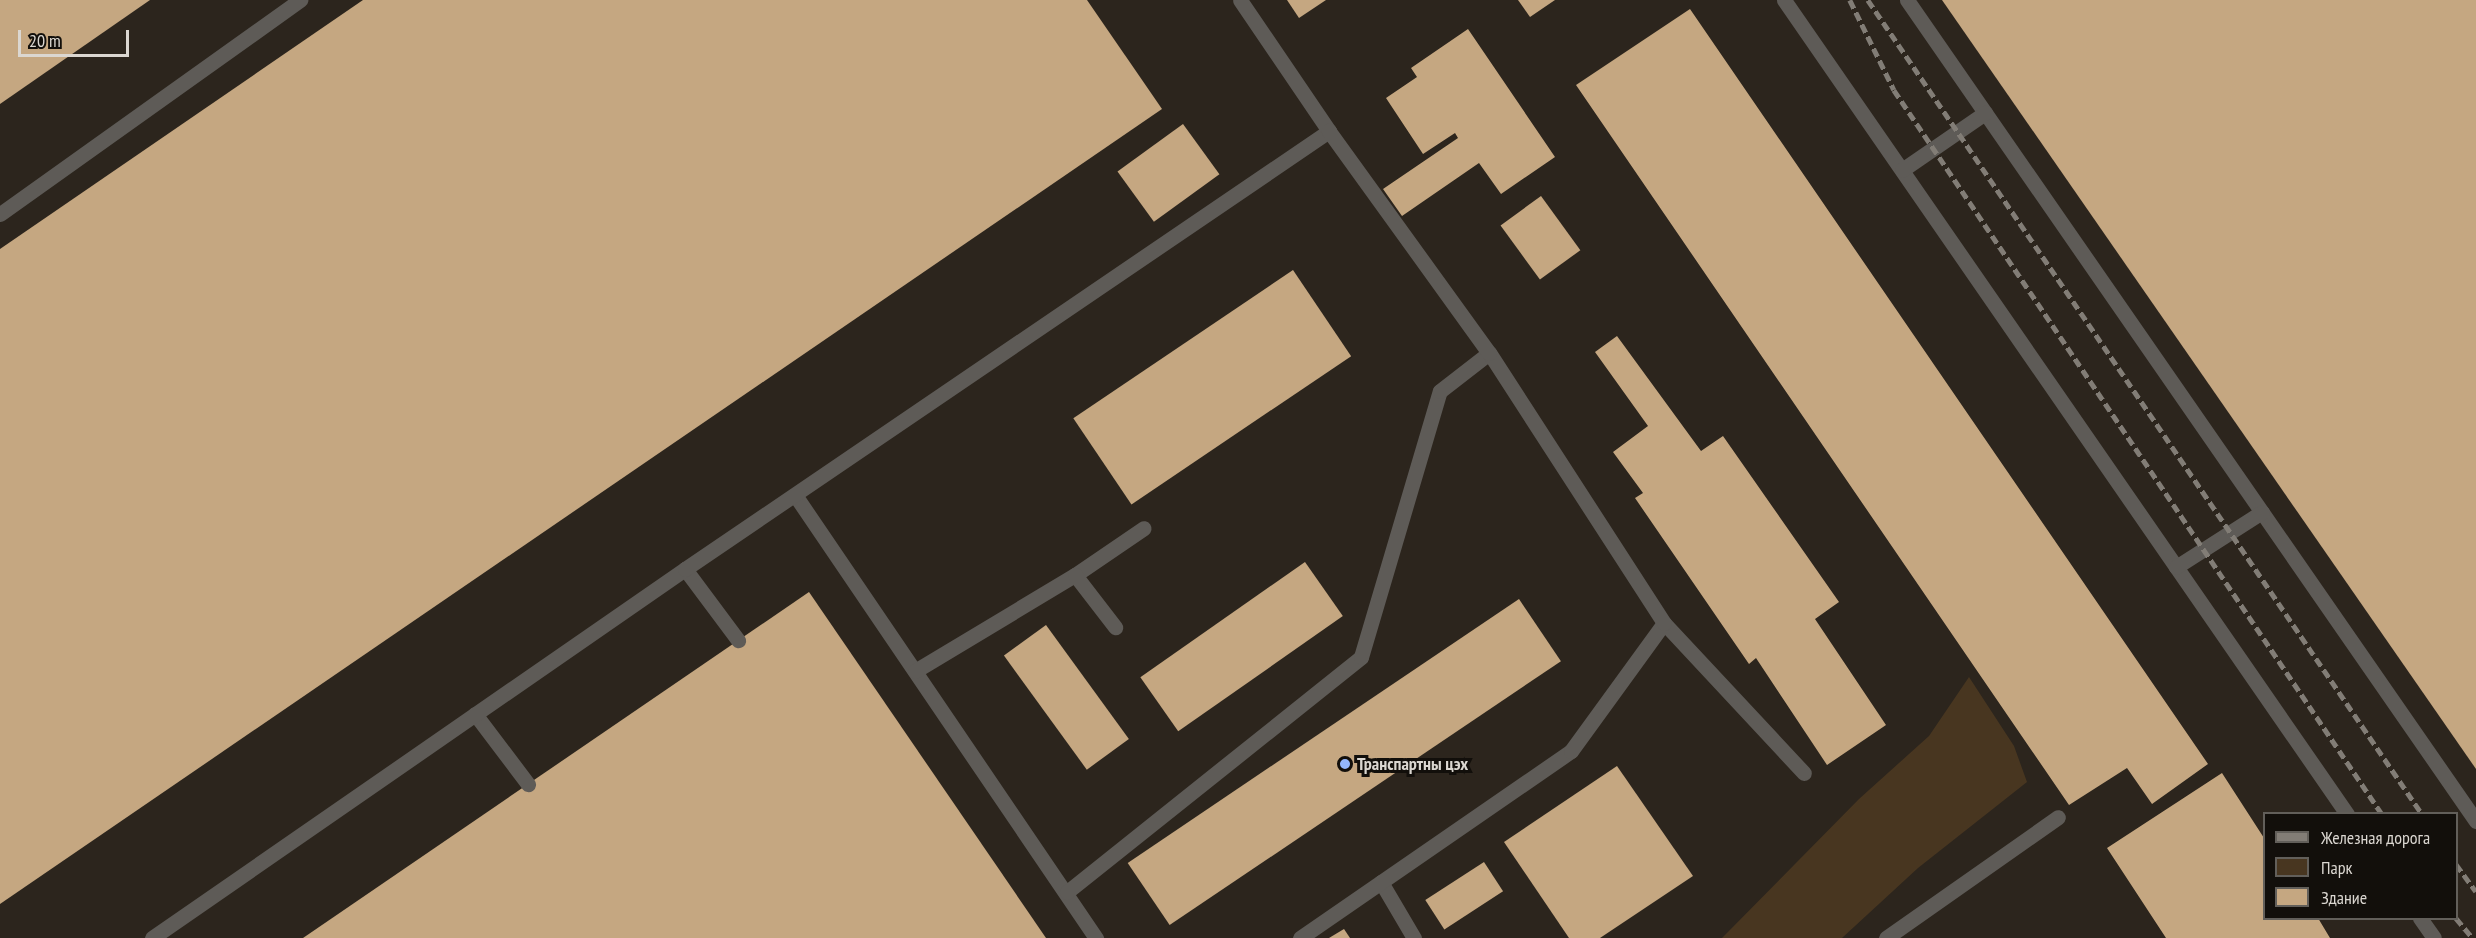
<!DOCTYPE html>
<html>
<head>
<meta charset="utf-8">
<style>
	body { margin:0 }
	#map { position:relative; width:2476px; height:938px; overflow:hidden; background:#2c251d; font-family:"PT Sans Narrow",sans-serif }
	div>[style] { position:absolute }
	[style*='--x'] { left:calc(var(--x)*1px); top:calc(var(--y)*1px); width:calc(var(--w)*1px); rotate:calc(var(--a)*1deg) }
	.green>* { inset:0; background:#483620 }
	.building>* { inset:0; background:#c5a781; transform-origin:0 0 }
	.service>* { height:15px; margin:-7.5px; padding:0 7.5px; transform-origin:7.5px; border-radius:7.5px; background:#5e5b57 }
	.rail>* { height:4.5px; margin-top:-2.25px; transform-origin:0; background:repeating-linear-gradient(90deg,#827d76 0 9px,transparent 0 13.5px) }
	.dots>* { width:16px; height:16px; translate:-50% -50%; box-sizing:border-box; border:3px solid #120f0b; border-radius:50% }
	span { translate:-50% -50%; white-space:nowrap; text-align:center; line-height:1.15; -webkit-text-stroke:6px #120f0b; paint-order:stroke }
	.poi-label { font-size:18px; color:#dbd7d1; font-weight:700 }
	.left { translate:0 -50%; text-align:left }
	.legend { position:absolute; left:2263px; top:812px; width:195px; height:108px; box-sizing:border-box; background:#120f0b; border:2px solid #625f5a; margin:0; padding:8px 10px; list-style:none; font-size:18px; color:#dbd7d1 }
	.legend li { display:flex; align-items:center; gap:12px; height:30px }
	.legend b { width:30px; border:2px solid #625f5a }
	.scale { position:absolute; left:18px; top:30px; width:111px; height:27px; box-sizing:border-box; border:3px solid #dbd7d1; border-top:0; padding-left:8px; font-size:18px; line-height:21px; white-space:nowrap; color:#dbd7d1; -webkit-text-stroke:4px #120f0b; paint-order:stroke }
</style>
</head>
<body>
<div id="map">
	<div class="green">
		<div style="clip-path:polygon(1969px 677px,2014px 746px,2027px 782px,1918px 868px,1842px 938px,1722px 938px,1859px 799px,1929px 736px)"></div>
	</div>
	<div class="building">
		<div style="clip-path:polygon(0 0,150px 0,0 104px)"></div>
		<div style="clip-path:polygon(363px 0,1087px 0,1162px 109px,0 904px,0 249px)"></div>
		<div style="clip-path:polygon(1287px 0,1326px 0,1299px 18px)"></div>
		<div style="clip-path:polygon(1518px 0,1555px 0,1530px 17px)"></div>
		<div style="clip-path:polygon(1942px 0,2476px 0,2476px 769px)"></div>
		<div style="clip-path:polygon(1690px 9px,2208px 764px,2152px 804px,2127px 768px,2069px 805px,1576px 85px)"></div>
		<div style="clip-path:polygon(1468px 29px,1555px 157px,1501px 194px,1479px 163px,1402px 216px,1383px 189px,1458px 138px,1455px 133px,1423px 154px,1386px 98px,1417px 77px,1411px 68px)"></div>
		<div style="left:1183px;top:124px;width:62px;height:81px;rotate:54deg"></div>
		<div style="left:1541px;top:196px;width:67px;height:50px;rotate:54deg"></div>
		<div style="left:1293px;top:270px;width:104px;height:265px;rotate:56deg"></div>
		<div style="clip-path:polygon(1617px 336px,1701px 451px,1723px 436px,1839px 602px,1815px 619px,1886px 725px,1827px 765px,1756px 658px,1749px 664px,1635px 498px,1643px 493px,1613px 452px,1648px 426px,1595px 352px)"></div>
		<div style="left:1305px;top:562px;width:66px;height:201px;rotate:55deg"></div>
		<div style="clip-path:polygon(809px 592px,1046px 938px,303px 938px)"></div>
		<div style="left:1519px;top:599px;width:75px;height:472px;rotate:56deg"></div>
		<div style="left:1046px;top:625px;width:141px;height:52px;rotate:54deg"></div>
		<div style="clip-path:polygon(1617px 766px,1693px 876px,1600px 938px,1569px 938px,1504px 842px)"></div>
		<div style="clip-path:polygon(2222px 773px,2264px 838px,2264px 918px,2318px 918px,2330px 938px,2166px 938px,2107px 848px)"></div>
		<div style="left:1484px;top:862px;width:35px;height:70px;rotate:57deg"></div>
		<div style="clip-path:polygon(1344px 929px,1350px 938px,1329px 938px)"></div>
	</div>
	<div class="service">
		<div style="--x:1784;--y:0;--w:990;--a:55.33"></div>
		<div style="--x:1907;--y:0;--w:999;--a:55.28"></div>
		<div style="--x:1902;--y:170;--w:101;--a:-34.5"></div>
		<div style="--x:0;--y:214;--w:369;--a:-35.5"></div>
		<div style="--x:795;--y:495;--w:536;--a:55.81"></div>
		<div style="--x:2176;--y:567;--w:102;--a:-32.6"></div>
		<div style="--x:685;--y:569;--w:89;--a:53.3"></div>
		<div style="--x:1075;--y:575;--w:83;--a:-34.3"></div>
		<div style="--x:1664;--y:623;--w:205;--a:47"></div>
		<div style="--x:915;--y:671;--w:187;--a:-31"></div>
		<div style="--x:1075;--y:575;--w:66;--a:52.4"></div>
		<div style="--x:475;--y:714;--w:88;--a:52.9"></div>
		<div style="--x:1381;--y:882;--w:65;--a:59.5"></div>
		<div style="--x:1067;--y:892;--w:376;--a:-38.6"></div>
		<div style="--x:1361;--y:657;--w:277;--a:-73.5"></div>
		<div style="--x:1440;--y:391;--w:62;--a:-37.8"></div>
		<div style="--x:2420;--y:918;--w:24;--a:55"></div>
		<div style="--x:152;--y:938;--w:648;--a:-34.7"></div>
		<div style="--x:685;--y:569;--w:779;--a:-34.22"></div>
		<div style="--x:1329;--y:131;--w:158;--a:-124.2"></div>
		<div style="--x:1300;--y:938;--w:329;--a:-34.6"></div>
		<div style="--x:1571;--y:751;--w:158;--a:-54"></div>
		<div style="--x:1664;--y:623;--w:322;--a:-122.9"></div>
		<div style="--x:1489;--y:353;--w:274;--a:-125.8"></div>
		<div style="--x:1886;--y:938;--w:210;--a:-35.1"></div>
	</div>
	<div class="rail">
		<div style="--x:1850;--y:0;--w:100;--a:63.9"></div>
		<div style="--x:1894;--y:90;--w:873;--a:56.02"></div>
		<div style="--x:1868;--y:0;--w:985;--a:55.76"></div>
		<div style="--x:2456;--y:864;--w:34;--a:54"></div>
		<div style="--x:2456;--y:918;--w:26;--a:50"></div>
	</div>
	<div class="dots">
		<div style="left:1345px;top:764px;background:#94b7fd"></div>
	</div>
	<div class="poi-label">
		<span class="left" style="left:1357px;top:764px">Транспартны цэх</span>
	</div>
	<ul class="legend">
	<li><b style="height:8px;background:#827d76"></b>Железная дорога</li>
	<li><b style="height:16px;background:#483620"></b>Парк</li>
	<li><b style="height:16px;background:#c5a781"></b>Здание</li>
	</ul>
	<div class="scale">20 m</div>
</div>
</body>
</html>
